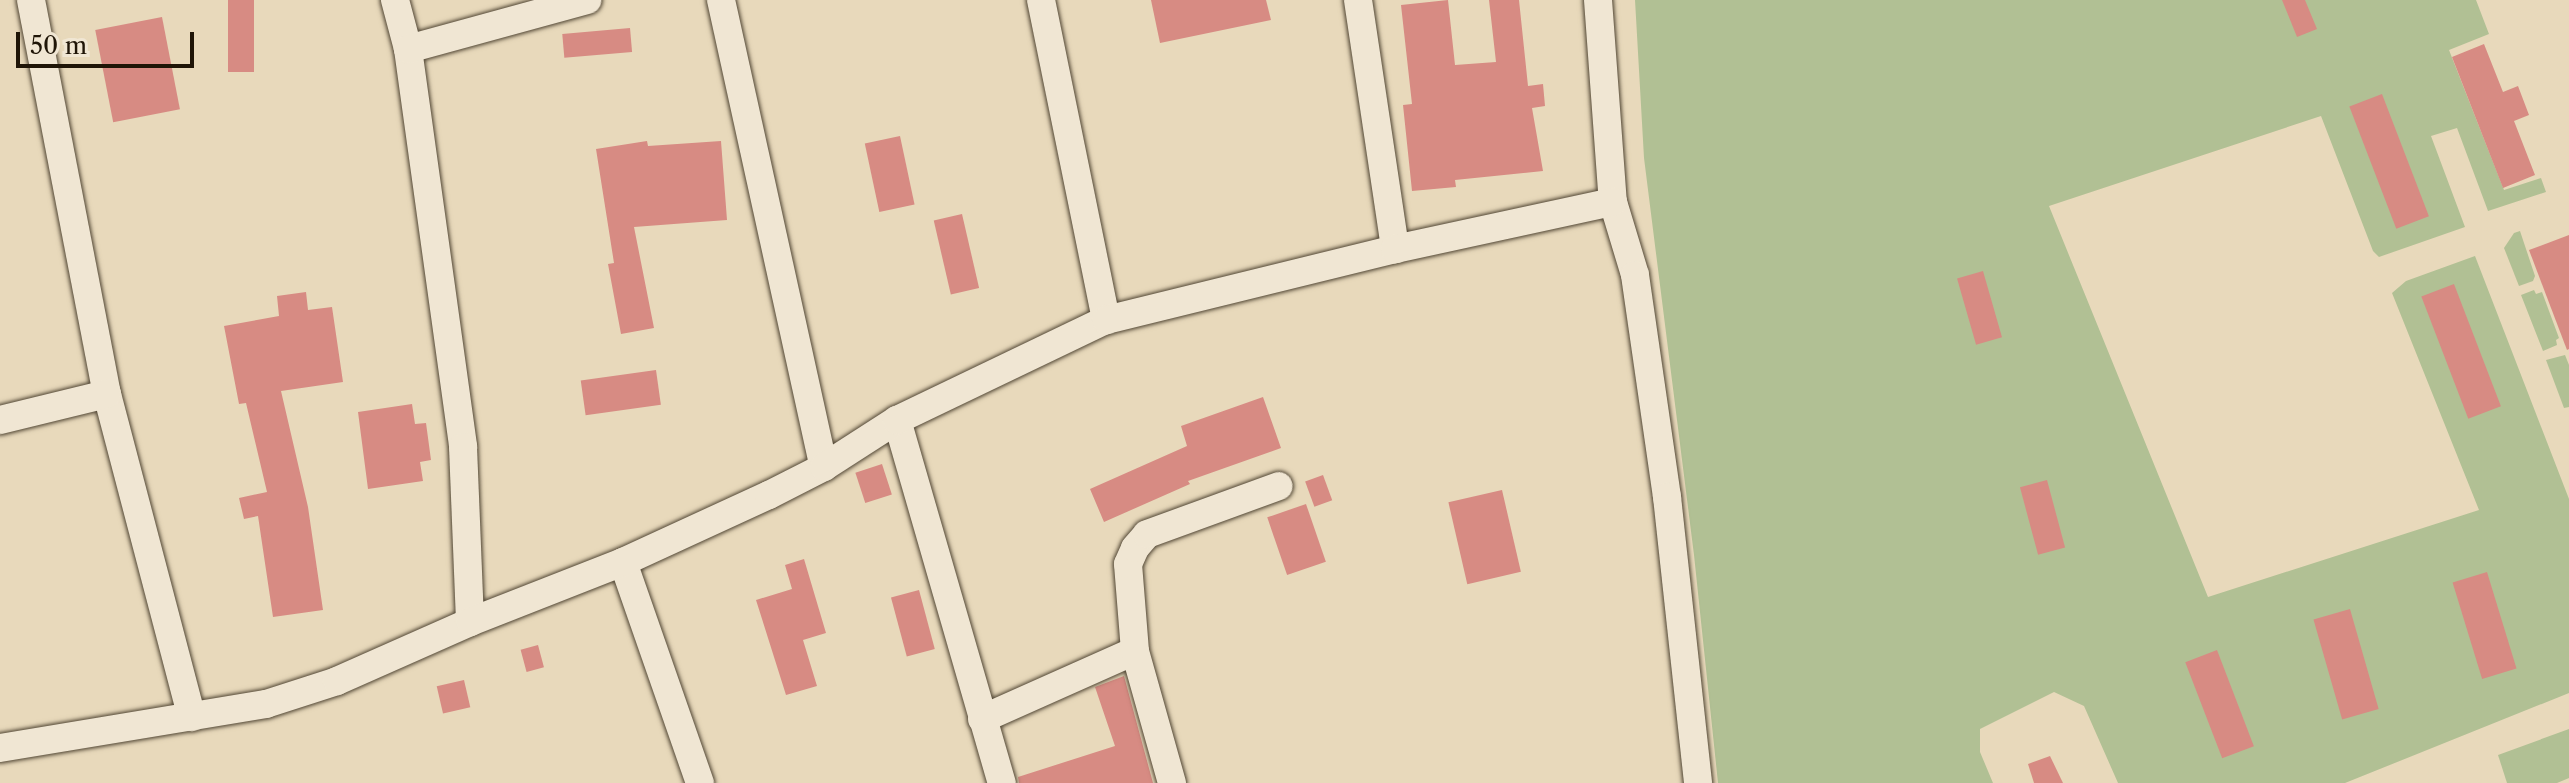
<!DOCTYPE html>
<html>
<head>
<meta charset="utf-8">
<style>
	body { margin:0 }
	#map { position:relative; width:2569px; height:783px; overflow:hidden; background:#e8d9bb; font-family:"Libre Caslon Text",serif }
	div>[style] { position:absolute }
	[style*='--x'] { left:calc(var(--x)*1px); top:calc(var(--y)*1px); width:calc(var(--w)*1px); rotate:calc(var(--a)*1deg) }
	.green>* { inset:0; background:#b1c094 }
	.building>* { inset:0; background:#d78b83; transform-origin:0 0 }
	.roads { filter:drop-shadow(0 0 2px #514634) drop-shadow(0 0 2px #514634) }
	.minor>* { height:28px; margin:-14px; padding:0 14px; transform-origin:14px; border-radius:14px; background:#f0e6d3 }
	span { translate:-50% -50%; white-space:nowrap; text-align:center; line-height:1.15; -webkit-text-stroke:6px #f0e6d3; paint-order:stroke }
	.scale { position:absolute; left:16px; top:32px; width:178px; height:36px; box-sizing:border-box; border:4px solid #1f1507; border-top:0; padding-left:10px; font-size:24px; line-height:28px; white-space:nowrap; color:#1f1507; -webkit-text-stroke:6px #f0e6d3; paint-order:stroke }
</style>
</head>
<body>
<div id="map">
	<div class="green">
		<div style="clip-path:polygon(1635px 0,2476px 0,2489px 34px,2449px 50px,2504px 190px,2541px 178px,2546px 192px,2488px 211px,2457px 128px,2431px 136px,2465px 227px,2379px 257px,2373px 251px,2321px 116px,2049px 206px,2208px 597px,2479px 510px,2392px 293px,2406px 281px,2475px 256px,2569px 499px,2569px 693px,2345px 783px,2118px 783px,2084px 706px,2054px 692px,1980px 729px,1980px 752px,1993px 783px,1718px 783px,1694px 555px,1644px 158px)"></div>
		<div style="clip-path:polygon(2520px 231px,2535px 276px,2533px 281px,2519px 286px,2504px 248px,2514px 233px)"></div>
		<div style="clip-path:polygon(2534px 290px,2536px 294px,2542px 292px,2559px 338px,2556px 340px,2557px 345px,2543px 351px,2521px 295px)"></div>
		<div style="clip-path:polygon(2565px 355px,2569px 365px,2569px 407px,2564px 408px,2546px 360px)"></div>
		<div style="clip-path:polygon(2569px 729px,2569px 778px,2557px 783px,2507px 783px,2498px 755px)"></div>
	</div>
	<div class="building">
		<div style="left:228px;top:0;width:26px;height:72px"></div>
		<div style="clip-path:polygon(1151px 0,1266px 0,1271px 20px,1160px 43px)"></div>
		<div style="clip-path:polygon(1448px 0,1455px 65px,1496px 62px,1489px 0,1519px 0,1528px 86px,1543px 84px,1545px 106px,1532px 108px,1543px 171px,1455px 180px,1456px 187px,1412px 191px,1403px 105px,1412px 104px,1401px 5px)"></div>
		<div style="clip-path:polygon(2282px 0,2305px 0,2317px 29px,2297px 37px)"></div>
		<div style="left:162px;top:17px;width:94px;height:68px;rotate:79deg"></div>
		<div style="left:630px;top:28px;width:24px;height:68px;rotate:85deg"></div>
		<div style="clip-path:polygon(2484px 44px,2503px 92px,2518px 86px,2529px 115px,2514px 121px,2535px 175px,2503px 188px,2452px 57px)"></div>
		<div style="left:2382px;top:94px;width:131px;height:35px;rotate:69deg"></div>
		<div style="left:900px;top:136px;width:70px;height:36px;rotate:78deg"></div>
		<div style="clip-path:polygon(647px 141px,648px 146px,721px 141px,727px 220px,634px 227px,654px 328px,621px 334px,608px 264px,614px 263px,596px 149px)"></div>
		<div style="left:962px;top:214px;width:76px;height:29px;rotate:77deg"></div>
		<div style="clip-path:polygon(2569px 235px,2569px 349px,2567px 350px,2529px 250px)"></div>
		<div style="left:1983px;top:271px;width:69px;height:27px;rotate:74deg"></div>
		<div style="left:2454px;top:284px;width:131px;height:35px;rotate:69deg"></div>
		<div style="clip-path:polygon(306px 292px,308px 310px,332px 307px,343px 382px,281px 391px,308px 507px,323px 610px,273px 617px,258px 516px,244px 519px,239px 498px,267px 492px,246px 403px,239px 404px,224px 326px,279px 316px,277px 296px)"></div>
		<div style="left:656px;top:370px;width:35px;height:76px;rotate:82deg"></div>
		<div style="clip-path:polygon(1263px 397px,1281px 448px,1188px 481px,1190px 484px,1104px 522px,1090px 489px,1187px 446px,1181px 426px)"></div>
		<div style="clip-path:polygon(412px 404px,415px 424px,426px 423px,431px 460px,420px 462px,423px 481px,368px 489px,358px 412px)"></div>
		<div style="left:882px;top:464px;width:32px;height:28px;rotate:72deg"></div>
		<div style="left:1323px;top:475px;width:27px;height:19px;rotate:70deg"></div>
		<div style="left:2047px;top:480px;width:70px;height:28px;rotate:75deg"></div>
		<div style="left:1502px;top:490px;width:84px;height:55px;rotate:77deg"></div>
		<div style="left:1306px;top:504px;width:61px;height:41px;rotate:71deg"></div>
		<div style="clip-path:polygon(804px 559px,826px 633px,803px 640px,817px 686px,786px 695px,756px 600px,792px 589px,785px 565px)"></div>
		<div style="left:2487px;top:572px;width:101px;height:36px;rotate:73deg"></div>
		<div style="left:919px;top:590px;width:61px;height:29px;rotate:75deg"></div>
		<div style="left:2350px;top:609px;width:104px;height:38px;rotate:74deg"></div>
		<div style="left:538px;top:645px;width:23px;height:18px;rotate:75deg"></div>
		<div style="left:2217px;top:650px;width:103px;height:34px;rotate:69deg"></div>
		<div style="clip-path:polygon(1124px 676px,1153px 783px,1019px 783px,1018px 777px,1115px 746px,1095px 687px)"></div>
		<div style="left:464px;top:680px;width:28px;height:28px;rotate:77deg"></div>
		<div style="clip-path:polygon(2050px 756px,2063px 783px,2034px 783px,2028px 764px)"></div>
	</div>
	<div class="roads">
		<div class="minor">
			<div style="--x:31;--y:0;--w:401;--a:79.1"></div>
			<div style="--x:107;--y:394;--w:334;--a:75.3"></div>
			<div style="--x:395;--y:0;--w:51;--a:75.1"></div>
			<div style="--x:408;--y:49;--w:402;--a:82.1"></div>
			<div style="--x:463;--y:447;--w:175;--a:87.7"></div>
			<div style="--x:721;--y:0;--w:478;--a:77.6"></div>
			<div style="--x:1041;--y:0;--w:327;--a:78.5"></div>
			<div style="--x:1358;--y:0;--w:252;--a:81.5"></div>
			<div style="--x:1598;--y:0;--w:203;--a:85.8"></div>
			<div style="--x:1613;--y:202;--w:76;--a:73.2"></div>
			<div style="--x:1635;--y:275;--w:224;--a:81.8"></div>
			<div style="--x:1667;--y:497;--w:288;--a:83.8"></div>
			<div style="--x:408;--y:49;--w:186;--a:-15.3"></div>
			<div style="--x:0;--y:420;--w:110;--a:-13.7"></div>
			<div style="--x:897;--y:420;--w:378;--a:73.9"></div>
			<div style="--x:623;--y:562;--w:234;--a:70.8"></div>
			<div style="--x:982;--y:719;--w:167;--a:-24"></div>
			<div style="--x:0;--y:748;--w:270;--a:-9.4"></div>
			<div style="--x:266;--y:704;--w:75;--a:-17.9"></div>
			<div style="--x:337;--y:681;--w:145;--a:-23.9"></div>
			<div style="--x:470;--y:622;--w:164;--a:-21.4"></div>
			<div style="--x:623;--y:562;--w:161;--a:-24.7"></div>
			<div style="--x:769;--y:495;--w:62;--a:-27"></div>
			<div style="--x:824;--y:467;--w:87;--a:-32.8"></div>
			<div style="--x:897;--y:420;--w:232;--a:-25.6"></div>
			<div style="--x:1106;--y:320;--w:298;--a:-13.8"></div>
			<div style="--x:1395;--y:249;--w:223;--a:-12.2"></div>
			<div style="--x:1172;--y:783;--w:137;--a:-105.7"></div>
			<div style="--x:1135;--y:651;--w:87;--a:-94.6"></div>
			<div style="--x:1128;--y:564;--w:17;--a:-66"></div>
			<div style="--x:1135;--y:548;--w:18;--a:-49"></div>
			<div style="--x:1147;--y:534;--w:140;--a:-20"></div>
		</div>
	</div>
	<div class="scale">50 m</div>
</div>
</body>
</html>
